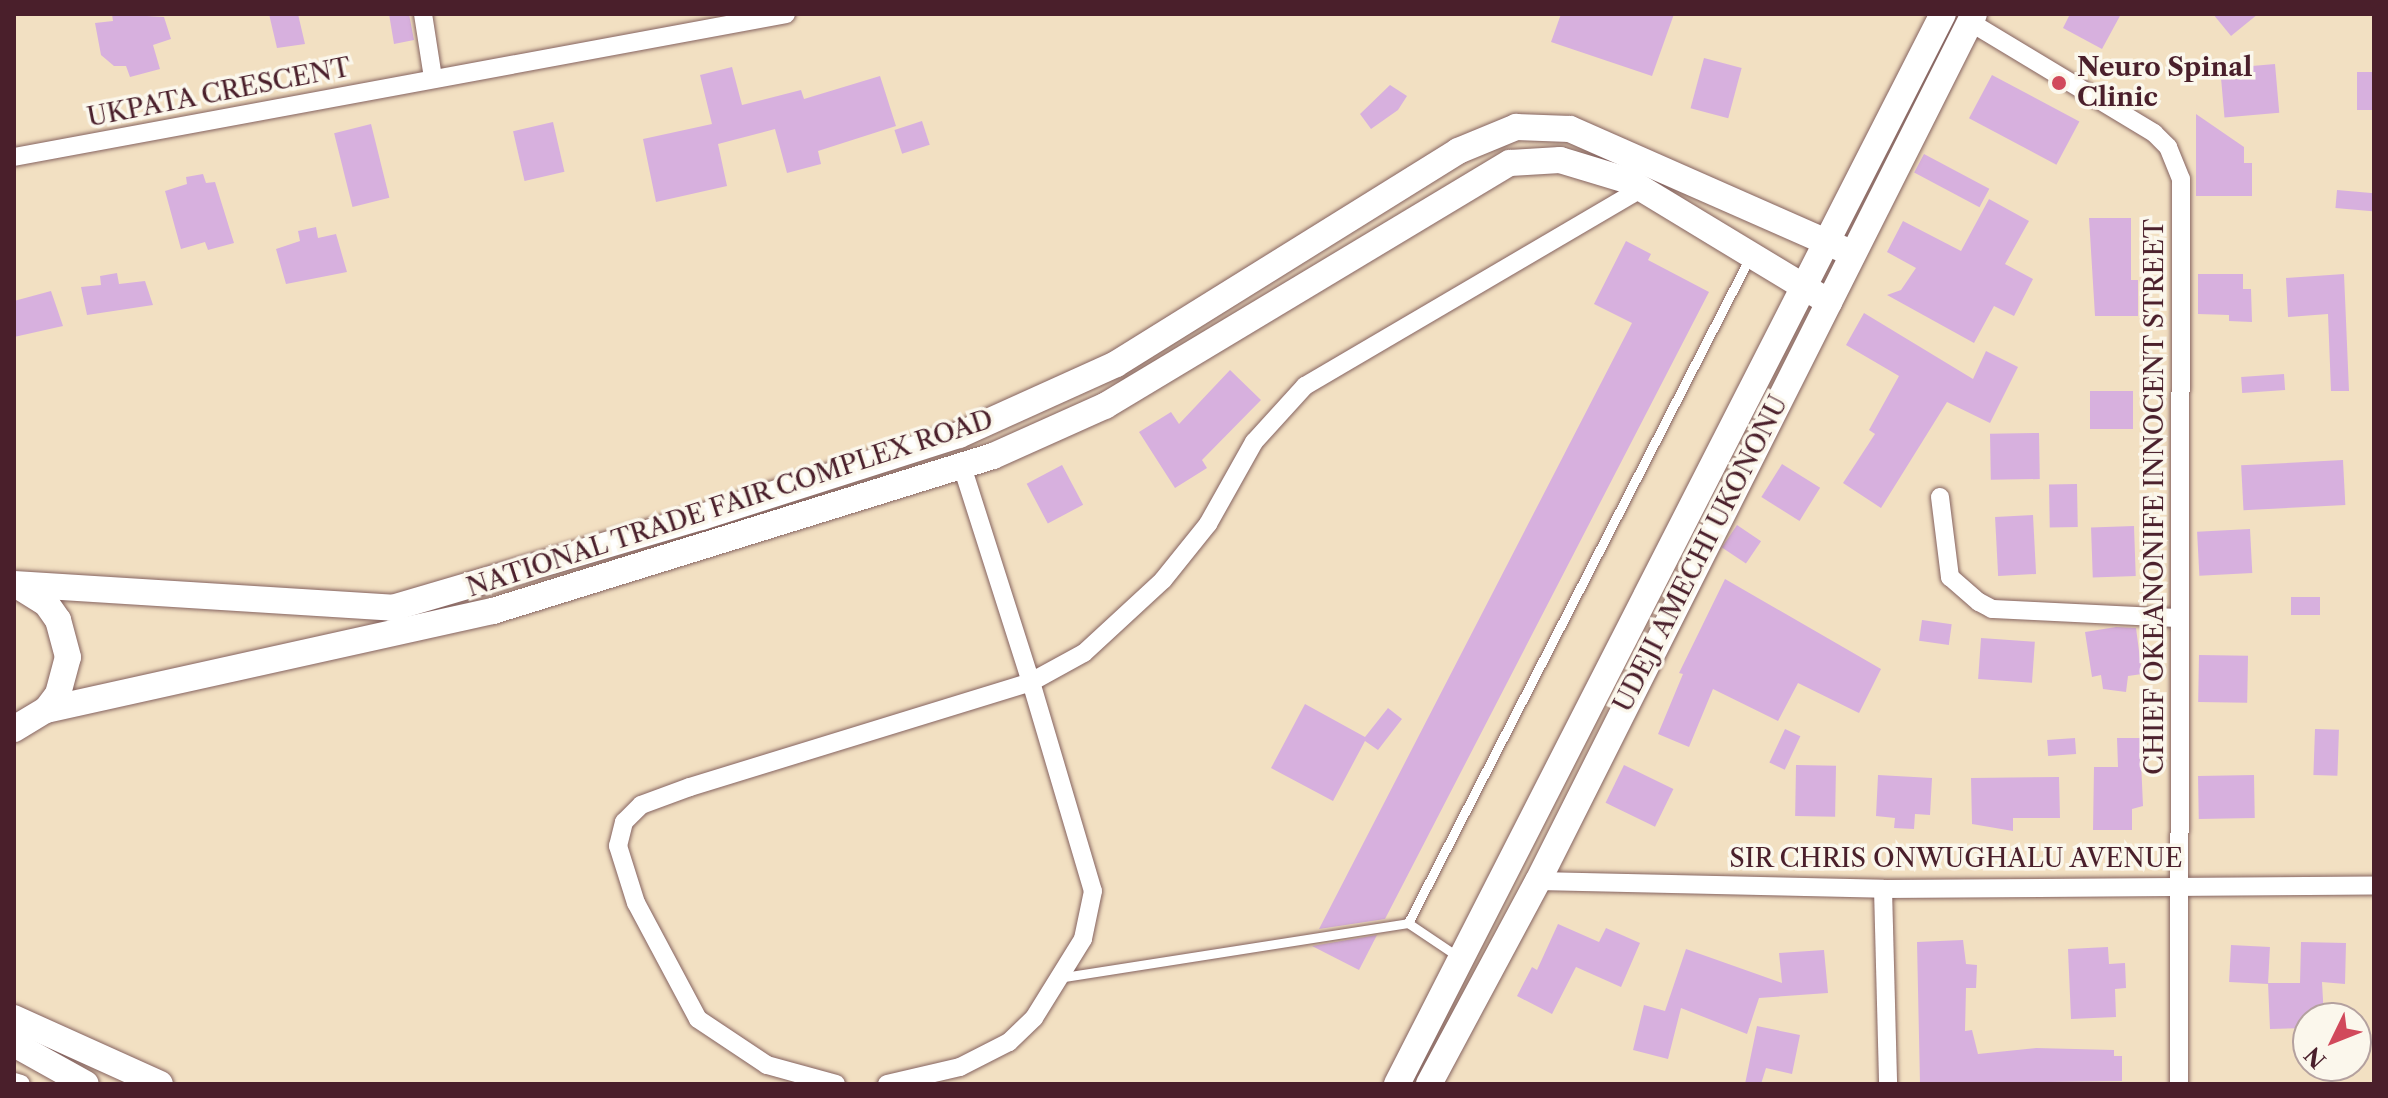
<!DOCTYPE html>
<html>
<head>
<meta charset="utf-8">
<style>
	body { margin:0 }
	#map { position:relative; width:2388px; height:1098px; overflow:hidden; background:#f2e0c2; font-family:"Libre Caslon Text",serif }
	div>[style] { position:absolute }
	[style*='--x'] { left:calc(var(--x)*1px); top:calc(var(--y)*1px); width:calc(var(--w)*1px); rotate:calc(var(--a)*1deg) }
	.building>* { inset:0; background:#d7b0de; transform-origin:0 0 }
	.roads { filter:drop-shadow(0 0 2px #856360) drop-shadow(0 0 2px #856360) }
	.service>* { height:9px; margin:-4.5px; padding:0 4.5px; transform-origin:4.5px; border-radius:4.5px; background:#fff }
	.minor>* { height:18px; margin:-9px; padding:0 9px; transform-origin:9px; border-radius:9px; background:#fff }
	.secondary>* { height:26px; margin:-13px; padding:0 13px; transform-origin:13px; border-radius:13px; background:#fff }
	.dots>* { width:22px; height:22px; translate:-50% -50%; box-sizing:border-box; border:4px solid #fbf7ec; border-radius:50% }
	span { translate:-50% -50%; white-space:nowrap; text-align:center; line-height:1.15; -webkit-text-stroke:7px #fbf7ec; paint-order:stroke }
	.poi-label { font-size:26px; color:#4a1f2b; font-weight:700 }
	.left { translate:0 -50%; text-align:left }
	.street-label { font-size:26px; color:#4a1f2b }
	.frame { position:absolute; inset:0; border:16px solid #4a1f2b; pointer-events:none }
	.north { position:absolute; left:2292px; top:1002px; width:80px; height:80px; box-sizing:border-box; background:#fbf7ec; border:2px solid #b4a19f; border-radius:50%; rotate:227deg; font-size:22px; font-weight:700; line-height:32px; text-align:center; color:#4a1f2b }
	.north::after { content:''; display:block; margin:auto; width:28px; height:36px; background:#d1495b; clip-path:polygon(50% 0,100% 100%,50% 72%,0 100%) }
</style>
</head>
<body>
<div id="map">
	<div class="building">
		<div style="clip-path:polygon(112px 14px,164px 17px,171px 39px,153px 45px,160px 69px,130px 77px,126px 66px,114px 66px,101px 55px,95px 23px,113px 21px)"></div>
		<div style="clip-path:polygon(269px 14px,298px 14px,305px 44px,277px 48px)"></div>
		<div style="clip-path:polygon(389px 14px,409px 14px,414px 40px,394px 44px)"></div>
		<div style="clip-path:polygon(1561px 14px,1674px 14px,1652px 76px,1551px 42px)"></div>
		<div style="clip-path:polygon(2070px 14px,2121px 14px,2102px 49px,2063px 28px)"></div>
		<div style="clip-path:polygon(2213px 14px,2258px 14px,2231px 36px)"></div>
		<div style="left:1704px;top:58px;width:39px;height:52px;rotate:15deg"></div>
		<div style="left:2275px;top:64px;width:49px;height:55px;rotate:85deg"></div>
		<div style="clip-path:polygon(732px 67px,742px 105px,801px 90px,804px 99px,880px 76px,896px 126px,818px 151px,821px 164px,787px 173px,775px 129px,718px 144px,727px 186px,656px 202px,643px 139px,712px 124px,700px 75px)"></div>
		<div style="left:2357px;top:72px;width:17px;height:38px"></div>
		<div style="left:1992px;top:75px;width:99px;height:49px;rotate:28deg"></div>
		<div style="clip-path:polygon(1390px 85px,1407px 96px,1398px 110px,1371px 129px,1360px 114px)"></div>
		<div style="clip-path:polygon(2196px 114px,2244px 147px,2244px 163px,2252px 163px,2252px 196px,2196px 196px)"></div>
		<div style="left:922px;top:121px;width:25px;height:29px;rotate:72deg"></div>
		<div style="left:553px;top:122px;width:51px;height:41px;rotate:77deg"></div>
		<div style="left:371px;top:124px;width:76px;height:38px;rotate:76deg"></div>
		<div style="left:1924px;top:154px;width:74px;height:21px;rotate:28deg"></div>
		<div style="clip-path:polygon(203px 174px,206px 183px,215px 182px,234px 243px,208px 250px,205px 242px,181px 249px,165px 191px,187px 184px,186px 177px)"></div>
		<div style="left:2337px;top:190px;width:37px;height:18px;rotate:5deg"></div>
		<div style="clip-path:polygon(1989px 199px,2029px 221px,2005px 264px,2033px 279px,2014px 316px,1994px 306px,1974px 343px,1887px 295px,1901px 290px,1916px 268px,1887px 252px,1903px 221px,1961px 251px)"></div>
		<div style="clip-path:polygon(2089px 218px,2131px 218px,2131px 280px,2138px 280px,2138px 316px,2095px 316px)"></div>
		<div style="clip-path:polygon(316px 227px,318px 238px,336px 234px,347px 272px,286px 284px,276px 249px,300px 241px,298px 231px)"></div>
		<div style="clip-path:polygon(1626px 241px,1651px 254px,1648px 260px,1709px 292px,1385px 919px,1319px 929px,1632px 323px,1594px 304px)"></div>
		<div style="clip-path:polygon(117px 273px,119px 284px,145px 281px,153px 305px,87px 315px,81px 287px,101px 285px,100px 276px)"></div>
		<div style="clip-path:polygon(2198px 274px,2243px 274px,2243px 289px,2251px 289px,2252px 322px,2229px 321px,2229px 315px,2198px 314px)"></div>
		<div style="clip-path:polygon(2344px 274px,2349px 391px,2331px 391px,2328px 314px,2288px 317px,2286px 278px)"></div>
		<div style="clip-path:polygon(51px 291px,63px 326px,14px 337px,14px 301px)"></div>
		<div style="clip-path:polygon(1864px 313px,1973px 379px,1986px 351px,2018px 367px,1990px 423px,1947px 402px,1881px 508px,1843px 483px,1875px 434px,1869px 430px,1899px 376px,1846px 345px)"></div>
		<div style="clip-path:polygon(1230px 370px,1261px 400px,1202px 460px,1207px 468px,1175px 488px,1139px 432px,1171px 412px,1179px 424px)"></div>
		<div style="left:2284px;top:374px;width:16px;height:43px;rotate:86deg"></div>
		<div style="left:2090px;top:391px;width:43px;height:38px"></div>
		<div style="left:2039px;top:433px;width:46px;height:49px;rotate:89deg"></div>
		<div style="left:2343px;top:460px;width:45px;height:102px;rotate:87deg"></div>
		<div style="left:1782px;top:464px;width:45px;height:39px;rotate:32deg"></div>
		<div style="left:1062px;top:465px;width:45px;height:40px;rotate:62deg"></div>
		<div style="left:2077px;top:484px;width:43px;height:28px;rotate:89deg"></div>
		<div style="left:2033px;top:515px;width:59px;height:38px;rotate:87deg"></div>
		<div style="left:1737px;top:525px;width:29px;height:27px;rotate:34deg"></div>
		<div style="left:2134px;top:526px;width:50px;height:43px;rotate:88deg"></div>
		<div style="left:2250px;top:529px;width:44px;height:53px;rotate:87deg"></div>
		<div style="clip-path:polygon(1725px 579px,1881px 669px,1859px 713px,1798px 683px,1778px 721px,1713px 689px,1689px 747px,1658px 734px,1683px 674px,1679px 673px)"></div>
		<div style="left:2291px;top:597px;width:29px;height:18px"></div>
		<div style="left:1922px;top:620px;width:30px;height:21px;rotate:8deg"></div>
		<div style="clip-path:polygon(2116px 627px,2136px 628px,2142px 674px,2128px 676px,2126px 692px,2103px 689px,2101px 675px,2092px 677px,2085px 632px)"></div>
		<div style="left:1981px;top:638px;width:54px;height:41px;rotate:4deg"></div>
		<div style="left:2199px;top:655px;width:49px;height:47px;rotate:1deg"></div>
		<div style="clip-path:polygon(1305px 704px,1365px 737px,1388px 708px,1402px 719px,1378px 750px,1365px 741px,1333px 801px,1271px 768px)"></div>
		<div style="left:1785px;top:729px;width:17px;height:37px;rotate:25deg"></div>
		<div style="left:2315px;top:729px;width:24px;height:46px;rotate:2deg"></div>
		<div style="left:2075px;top:738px;width:16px;height:28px;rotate:86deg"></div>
		<div style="clip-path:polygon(2117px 738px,2140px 738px,2143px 806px,2132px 809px,2132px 830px,2093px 830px,2094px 767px,2118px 767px)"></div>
		<div style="left:1624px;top:765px;width:55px;height:42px;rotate:26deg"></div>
		<div style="left:1796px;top:765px;width:40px;height:51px;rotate:1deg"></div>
		<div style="clip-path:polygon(1878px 775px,1932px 778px,1930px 815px,1915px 814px,1914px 829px,1894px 828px,1895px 818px,1876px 816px)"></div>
		<div style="left:2254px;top:775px;width:43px;height:56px;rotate:89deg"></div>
		<div style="clip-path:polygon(2059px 777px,2060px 818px,2013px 818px,2013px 831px,1972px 824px,1971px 778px)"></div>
		<div style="clip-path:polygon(1558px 924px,1599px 942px,1606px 928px,1640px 943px,1621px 987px,1576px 967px,1552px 1014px,1517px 996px,1532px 967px,1537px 970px)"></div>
		<div style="clip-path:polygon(1377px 935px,1359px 970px,1312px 946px)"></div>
		<div style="clip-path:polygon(1963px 940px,1966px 964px,1977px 965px,1976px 988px,1966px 988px,1965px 1031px,1972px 1030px,1978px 1054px,2036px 1048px,2114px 1050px,2114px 1056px,2122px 1056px,2122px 1081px,1920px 1084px,1917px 942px)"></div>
		<div style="clip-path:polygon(2301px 942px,2346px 943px,2345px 984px,2322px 982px,2324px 1018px,2308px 1018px,2308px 1028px,2270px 1029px,2268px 983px,2300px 983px)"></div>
		<div style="left:2231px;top:945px;width:39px;height:37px;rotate:3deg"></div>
		<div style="clip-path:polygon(2108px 947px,2109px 964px,2125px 963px,2126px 988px,2115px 989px,2116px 1017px,2071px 1019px,2068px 949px)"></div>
		<div style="clip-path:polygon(1686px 949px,1782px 983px,1779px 953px,1824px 950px,1828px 993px,1759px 998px,1747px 1034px,1681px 1008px,1668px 1059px,1633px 1050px,1644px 1005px,1665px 1011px)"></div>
		<div style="clip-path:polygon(1757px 1026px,1800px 1035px,1792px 1074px,1766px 1068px,1761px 1084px,1745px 1084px)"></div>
	</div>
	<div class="roads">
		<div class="service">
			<div style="--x:1408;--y:923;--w:63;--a:33.9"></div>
			<div style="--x:1064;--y:977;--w:348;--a:-8.9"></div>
			<div style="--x:1408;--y:923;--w:749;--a:-62.82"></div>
		</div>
		<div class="minor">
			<div style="--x:423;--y:14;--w:65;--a:81.1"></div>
			<div style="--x:1970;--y:22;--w:215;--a:31.1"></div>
			<div style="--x:2154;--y:133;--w:20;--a:45"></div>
			<div style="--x:2168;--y:147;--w:35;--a:68"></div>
			<div style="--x:2181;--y:179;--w:905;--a:90.13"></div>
			<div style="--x:14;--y:157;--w:785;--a:-10.49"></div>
			<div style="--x:961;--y:463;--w:230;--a:72.3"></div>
			<div style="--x:1031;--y:682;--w:60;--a:-28.7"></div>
			<div style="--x:1084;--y:653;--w:108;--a:-42.7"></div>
			<div style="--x:1163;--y:580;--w:72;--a:-51.2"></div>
			<div style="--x:1208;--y:524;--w:94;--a:-60.7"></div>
			<div style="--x:1254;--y:442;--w:76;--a:-47.7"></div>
			<div style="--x:1305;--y:386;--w:392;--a:-30.4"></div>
			<div style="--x:1940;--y:497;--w:81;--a:82.9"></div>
			<div style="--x:1950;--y:577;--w:38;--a:41"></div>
			<div style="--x:1979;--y:602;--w:15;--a:28"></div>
			<div style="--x:1992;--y:609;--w:187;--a:2.8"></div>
			<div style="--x:1538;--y:881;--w:345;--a:1.3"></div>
			<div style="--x:1883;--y:889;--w:491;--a:-0.4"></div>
			<div style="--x:1883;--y:889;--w:195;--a:88.5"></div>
			<div style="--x:14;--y:1082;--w:7;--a:16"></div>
			<div style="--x:836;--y:1084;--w:72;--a:-164.6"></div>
			<div style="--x:767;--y:1065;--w:83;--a:-146.3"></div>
			<div style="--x:698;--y:1019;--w:132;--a:-118.1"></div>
			<div style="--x:636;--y:903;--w:60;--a:-107.5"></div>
			<div style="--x:618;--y:846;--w:25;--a:-76"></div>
			<div style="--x:624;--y:822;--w:24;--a:-45"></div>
			<div style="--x:641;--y:805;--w:52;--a:-20.2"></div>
			<div style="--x:690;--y:787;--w:357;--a:-17.1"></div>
			<div style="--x:1031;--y:682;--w:218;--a:73.5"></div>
			<div style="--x:1093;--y:891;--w:49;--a:101.8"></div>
			<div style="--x:1083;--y:939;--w:93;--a:121.8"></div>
			<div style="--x:1034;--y:1018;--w:35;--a:136"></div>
			<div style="--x:1009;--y:1042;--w:55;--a:153"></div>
			<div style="--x:960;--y:1067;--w:75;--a:166.9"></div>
		</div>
		<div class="secondary">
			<div style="--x:15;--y:584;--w:378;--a:3.6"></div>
			<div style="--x:392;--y:608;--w:323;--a:-16.4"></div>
			<div style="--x:702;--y:517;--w:270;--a:-17.7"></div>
			<div style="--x:959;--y:435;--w:172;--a:-24.3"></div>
			<div style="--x:1116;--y:364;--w:403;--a:-31.9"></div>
			<div style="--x:1458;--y:151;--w:63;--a:-22.5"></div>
			<div style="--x:1516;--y:127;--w:54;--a:2.1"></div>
			<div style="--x:1570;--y:129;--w:309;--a:23.8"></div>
			<div style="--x:46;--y:710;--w:458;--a:-12.5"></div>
			<div style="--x:493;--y:611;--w:523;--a:-17.22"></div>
			<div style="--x:993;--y:456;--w:123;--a:-24.1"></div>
			<div style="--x:1105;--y:406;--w:472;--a:-31"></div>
			<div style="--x:1510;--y:163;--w:50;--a:-3.4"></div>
			<div style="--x:1560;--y:160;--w:72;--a:16.9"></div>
			<div style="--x:1629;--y:181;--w:234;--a:31.2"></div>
			<div style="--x:14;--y:729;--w:37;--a:-31"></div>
			<div style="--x:46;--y:710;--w:20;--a:-53"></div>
			<div style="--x:58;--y:694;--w:38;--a:-75"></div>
			<div style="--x:68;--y:657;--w:38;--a:-105"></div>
			<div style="--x:58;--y:620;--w:19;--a:-125"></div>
			<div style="--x:47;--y:604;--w:34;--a:-148"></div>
			<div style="--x:14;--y:1018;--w:160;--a:24.3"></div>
			<div style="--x:14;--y:1044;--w:82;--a:29.1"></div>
			<div style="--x:1397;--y:1084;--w:1201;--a:-62.97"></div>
			<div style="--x:1429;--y:1084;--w:230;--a:-61.8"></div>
			<div style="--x:1538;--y:881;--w:970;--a:-63.3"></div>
		</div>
	</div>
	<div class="dots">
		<div style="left:2059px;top:83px;background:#d1495b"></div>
	</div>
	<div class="poi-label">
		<span class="left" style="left:2077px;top:83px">Neuro Spinal<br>Clinic</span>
	</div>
	<div class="street-label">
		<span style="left:219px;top:93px;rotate:-11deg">UKPATA CRESCENT</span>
		<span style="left:2155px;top:497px;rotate:-90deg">CHIEF OKEANONIFE INNOCENT STREET</span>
		<span style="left:730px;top:504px;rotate:-18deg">NATIONAL TRADE FAIR COMPLEX ROAD</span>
		<span style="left:1701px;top:554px;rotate:-63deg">UDEJI AMECHI UKONONU</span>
		<span style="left:1956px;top:859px">SIR CHRIS ONWUGHALU AVENUE</span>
	</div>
	<div class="frame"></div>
	<div class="north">N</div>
</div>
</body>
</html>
